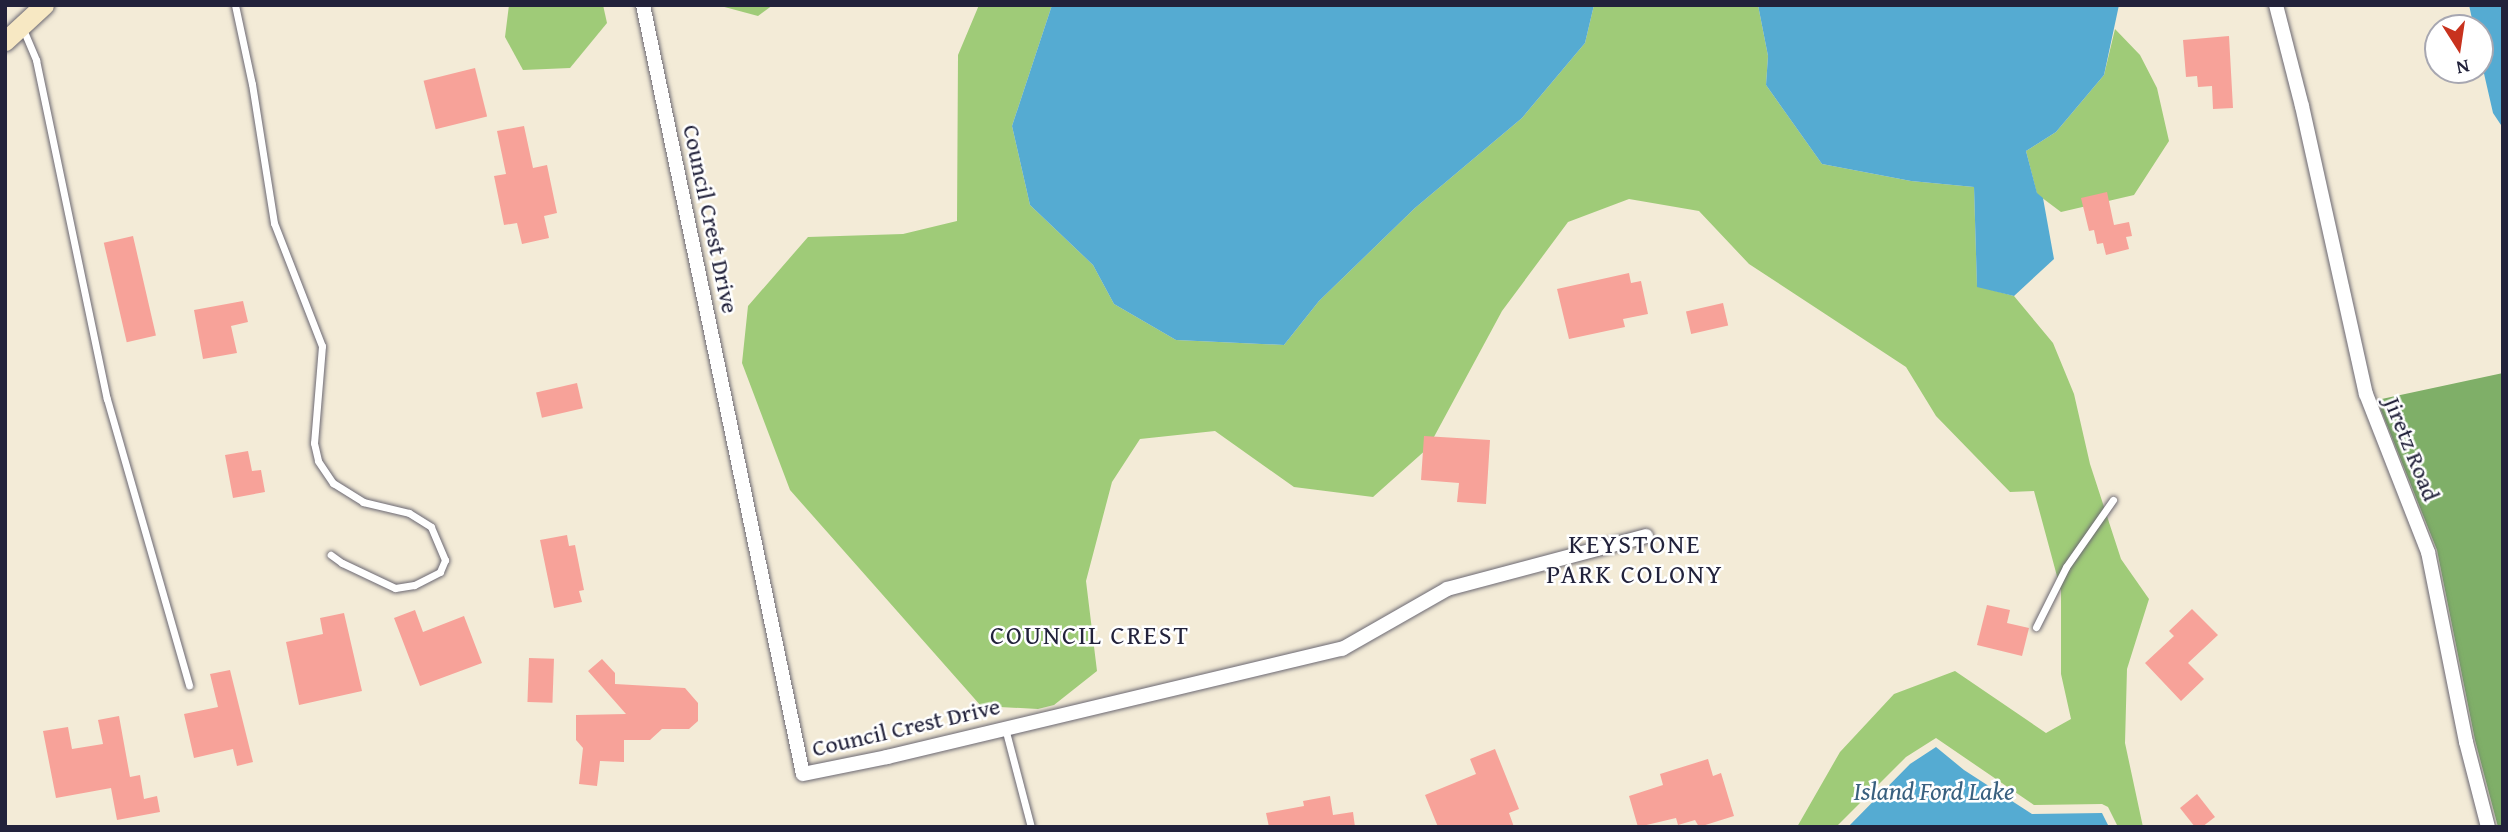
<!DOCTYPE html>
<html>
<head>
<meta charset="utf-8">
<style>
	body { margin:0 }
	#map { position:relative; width:2508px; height:832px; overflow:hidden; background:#f3ebd7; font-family:"Gentium Book Plus",serif }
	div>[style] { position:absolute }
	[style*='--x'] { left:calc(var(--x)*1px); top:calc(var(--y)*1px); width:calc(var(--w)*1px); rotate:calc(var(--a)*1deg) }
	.green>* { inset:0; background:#9fcb78 }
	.forest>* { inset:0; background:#7faf68 }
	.water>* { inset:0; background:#55abd2 }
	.building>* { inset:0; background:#f7a299; transform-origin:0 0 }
	.roads { filter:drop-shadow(0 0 2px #6b6872) drop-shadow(0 0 2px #6b6872) }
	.lane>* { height:7px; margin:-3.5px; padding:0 3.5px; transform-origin:3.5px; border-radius:3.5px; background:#fff }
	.street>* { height:14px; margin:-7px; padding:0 7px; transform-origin:7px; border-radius:7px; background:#fff }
	.secondary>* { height:19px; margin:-9.5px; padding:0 9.5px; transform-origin:9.5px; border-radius:9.5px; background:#f7e8c3 }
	span { translate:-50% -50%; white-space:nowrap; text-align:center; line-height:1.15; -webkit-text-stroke:5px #fff; paint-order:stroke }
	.street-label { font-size:24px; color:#22223b }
	.neighbourhood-label { font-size:26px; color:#22223b; letter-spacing:2px }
	.water-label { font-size:26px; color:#39607f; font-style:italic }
	.frame { position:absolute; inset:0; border:7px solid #22223b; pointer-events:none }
	.north { position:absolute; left:2424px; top:14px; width:70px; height:70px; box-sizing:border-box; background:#fff; border:2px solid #a7a7b1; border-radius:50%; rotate:168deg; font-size:19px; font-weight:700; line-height:28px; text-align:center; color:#22223b }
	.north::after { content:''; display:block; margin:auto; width:24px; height:32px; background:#c8321e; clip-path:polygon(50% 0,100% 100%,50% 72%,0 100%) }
</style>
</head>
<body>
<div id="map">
	<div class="green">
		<div style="clip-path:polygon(509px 5px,603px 5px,607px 23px,570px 68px,523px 70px,505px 37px)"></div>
		<div style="clip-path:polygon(717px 5px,773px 5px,758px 16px)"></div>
		<div style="clip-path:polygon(979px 5px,1052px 5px,1012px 126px,1030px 205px,1093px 265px,1114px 304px,1176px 340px,1284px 345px,1319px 301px,1415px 208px,1522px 118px,1585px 43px,1594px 5px,1758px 5px,1768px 56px,1766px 85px,1822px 164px,1911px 181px,1974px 187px,1977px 286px,2014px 296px,2053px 343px,2074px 394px,2090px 464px,2121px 559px,2149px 599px,2127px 669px,2125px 743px,2143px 827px,2118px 827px,2108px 807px,2102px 804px,2034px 805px,1936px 738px,1906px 757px,1836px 827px,1797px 827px,1840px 752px,1894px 694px,1955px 671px,2046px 733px,2071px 719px,2061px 674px,2061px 591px,2034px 491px,2010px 492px,1936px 416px,1906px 367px,1749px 264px,1699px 211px,1629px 199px,1568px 222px,1502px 311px,1428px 448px,1373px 497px,1294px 487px,1215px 431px,1140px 439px,1112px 482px,1086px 581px,1097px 671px,1054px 705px,1038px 709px,981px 706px,790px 490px,742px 363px,748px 306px,808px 237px,903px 234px,957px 221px,958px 55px)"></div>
		<div style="clip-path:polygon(2115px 29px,2140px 55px,2157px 88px,2169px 141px,2134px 195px,2061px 212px,2037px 194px,2026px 151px,2056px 132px,2104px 75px)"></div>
	</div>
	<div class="forest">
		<div style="clip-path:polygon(2503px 373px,2503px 827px,2498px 827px,2475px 740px,2437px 550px,2377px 400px)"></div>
	</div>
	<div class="water">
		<div style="clip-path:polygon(1052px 5px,1594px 5px,1585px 43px,1522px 118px,1415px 208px,1319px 301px,1284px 345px,1176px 340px,1114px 304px,1093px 265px,1030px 205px,1012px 126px)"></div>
		<div style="clip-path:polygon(1758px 5px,2119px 5px,2104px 75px,2056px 132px,2026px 151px,2037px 193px,2043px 198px,2054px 259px,2014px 296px,1977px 287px,1974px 187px,1911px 181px,1822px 164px,1766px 85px,1768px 56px)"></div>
		<div style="clip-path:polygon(2469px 5px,2503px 5px,2503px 128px,2493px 113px,2480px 56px,2480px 28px,2474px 28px)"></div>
		<div style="clip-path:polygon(1936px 747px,1964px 770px,2032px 814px,2102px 813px,2109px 827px,1848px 827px,1910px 764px)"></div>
	</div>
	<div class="building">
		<div style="clip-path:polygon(2229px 36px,2233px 108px,2213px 109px,2212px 86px,2198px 87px,2197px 76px,2186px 77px,2183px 40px)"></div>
		<div style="left:475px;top:68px;width:50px;height:53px;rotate:76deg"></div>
		<div style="clip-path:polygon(524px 126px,533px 168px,547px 165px,557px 213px,544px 216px,549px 238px,522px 244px,517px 223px,504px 225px,494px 176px,506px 174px,497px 131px)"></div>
		<div style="clip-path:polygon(2107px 192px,2114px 225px,2129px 222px,2132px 236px,2126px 237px,2129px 249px,2106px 255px,2103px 243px,2097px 244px,2094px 230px,2089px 231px,2081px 198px)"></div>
		<div style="left:133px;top:236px;width:102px;height:30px;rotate:77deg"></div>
		<div style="clip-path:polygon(1629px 273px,1631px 283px,1641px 281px,1648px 314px,1623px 319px,1625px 327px,1569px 339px,1557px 289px)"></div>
		<div style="clip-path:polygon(243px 301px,248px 322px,231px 326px,237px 353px,203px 359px,194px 310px)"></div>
		<div style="left:1723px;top:303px;width:23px;height:38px;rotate:77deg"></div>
		<div style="left:577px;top:383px;width:26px;height:42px;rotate:77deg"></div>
		<div style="clip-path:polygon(1424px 436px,1490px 440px,1486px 504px,1457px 502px,1459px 483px,1421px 480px)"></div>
		<div style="clip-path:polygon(248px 451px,252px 471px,261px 470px,265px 492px,233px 498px,225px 455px)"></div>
		<div style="clip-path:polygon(567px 535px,569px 546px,575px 545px,584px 590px,579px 591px,582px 602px,554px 608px,540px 540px)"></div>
		<div style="clip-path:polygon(1987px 605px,2010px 610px,2007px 623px,2029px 628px,2022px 656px,1977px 645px)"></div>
		<div style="clip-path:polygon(2192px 609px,2218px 635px,2188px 663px,2204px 679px,2181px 701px,2145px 663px,2174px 636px,2169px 631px)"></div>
		<div style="clip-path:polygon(415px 610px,423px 632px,464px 616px,482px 663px,420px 686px,394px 618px)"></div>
		<div style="clip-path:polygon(344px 613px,362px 691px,299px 705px,286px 642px,323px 634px,320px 618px)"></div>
		<div style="left:529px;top:658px;width:25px;height:44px;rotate:2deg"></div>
		<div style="clip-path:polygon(602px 659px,615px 673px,615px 684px,685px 688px,698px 703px,698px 721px,689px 729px,662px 729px,650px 740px,624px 740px,624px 762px,600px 761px,597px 786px,579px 784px,583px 748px,576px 740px,576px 715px,626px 714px,588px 671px)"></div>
		<div style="clip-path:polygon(230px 670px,253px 762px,237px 766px,233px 749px,194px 758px,184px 714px,218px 707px,210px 674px)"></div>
		<div style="clip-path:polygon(119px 716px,130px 777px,140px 775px,144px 799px,157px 796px,160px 812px,117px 820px,111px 788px,56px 798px,43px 731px,68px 727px,72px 749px,103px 744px,98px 720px)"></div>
		<div style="clip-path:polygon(1495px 749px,1519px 809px,1509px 813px,1514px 827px,1438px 827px,1425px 795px,1476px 774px,1470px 759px)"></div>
		<div style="clip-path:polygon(1708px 759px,1713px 776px,1721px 773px,1734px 816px,1699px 827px,1695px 820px,1678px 825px,1676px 818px,1638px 827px,1629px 796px,1663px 785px,1660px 774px)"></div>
		<div style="clip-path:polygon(2197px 794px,2215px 817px,2202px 827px,2195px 827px,2180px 808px)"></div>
		<div style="clip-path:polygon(1330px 796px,1333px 815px,1353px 812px,1355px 827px,1269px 827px,1266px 813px,1304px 806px,1303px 801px)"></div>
	</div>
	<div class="roads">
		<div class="lane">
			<div style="--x:235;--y:5;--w:81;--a:77.9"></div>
			<div style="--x:252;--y:84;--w:141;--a:81"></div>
			<div style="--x:274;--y:223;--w:132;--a:68.7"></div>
			<div style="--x:322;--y:346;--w:97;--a:94.7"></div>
			<div style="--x:314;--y:443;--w:18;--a:77"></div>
			<div style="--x:318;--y:461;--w:27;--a:56"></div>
			<div style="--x:333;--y:483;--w:36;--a:32"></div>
			<div style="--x:363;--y:502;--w:47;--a:13.4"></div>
			<div style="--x:409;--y:513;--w:26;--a:32"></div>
			<div style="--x:431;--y:527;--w:36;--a:67"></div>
			<div style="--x:445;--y:560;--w:13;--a:113"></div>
			<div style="--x:440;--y:572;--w:29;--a:153"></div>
			<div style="--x:414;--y:585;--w:19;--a:171"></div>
			<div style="--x:395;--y:588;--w:59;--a:-154.7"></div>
			<div style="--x:342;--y:563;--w:14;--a:-144"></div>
			<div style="--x:23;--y:29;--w:34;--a:67"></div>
			<div style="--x:36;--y:60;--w:346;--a:78.2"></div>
			<div style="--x:107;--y:399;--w:298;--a:74"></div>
			<div style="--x:2036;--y:627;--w:67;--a:-63.4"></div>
			<div style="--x:2066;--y:567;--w:82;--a:-55"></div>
			<div style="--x:1005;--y:728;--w:102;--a:75.3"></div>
		</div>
		<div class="street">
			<div style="--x:643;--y:5;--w:785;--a:78.25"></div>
			<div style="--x:803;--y:774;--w:86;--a:-11.4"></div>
			<div style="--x:887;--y:757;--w:468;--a:-13.4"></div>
			<div style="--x:1342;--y:649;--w:121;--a:-29.7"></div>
			<div style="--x:1447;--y:589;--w:206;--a:-14.9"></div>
			<div style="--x:2276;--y:5;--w:104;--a:75.6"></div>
			<div style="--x:2302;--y:106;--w:295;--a:77.5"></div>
			<div style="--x:2366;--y:394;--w:170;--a:68.6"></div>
			<div style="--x:2428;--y:552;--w:194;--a:78.7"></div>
			<div style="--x:2466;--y:742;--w:88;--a:75.5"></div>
		</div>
		<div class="secondary">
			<div style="--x:5;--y:41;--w:53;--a:-42.7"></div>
		</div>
	</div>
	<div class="street-label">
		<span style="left:711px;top:219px;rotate:78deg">Council Crest Drive</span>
		<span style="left:2412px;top:449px;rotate:68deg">Jiretz Road</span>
		<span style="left:906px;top:727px;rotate:-13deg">Council Crest Drive</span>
	</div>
	<div class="neighbourhood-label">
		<span style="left:1635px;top:559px">KEYSTONE<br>PARK COLONY</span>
		<span style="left:1090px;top:635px">COUNCIL CREST</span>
	</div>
	<div class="water-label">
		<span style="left:1934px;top:791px">Island Ford Lake</span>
	</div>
	<div class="frame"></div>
	<div class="north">N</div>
</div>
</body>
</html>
